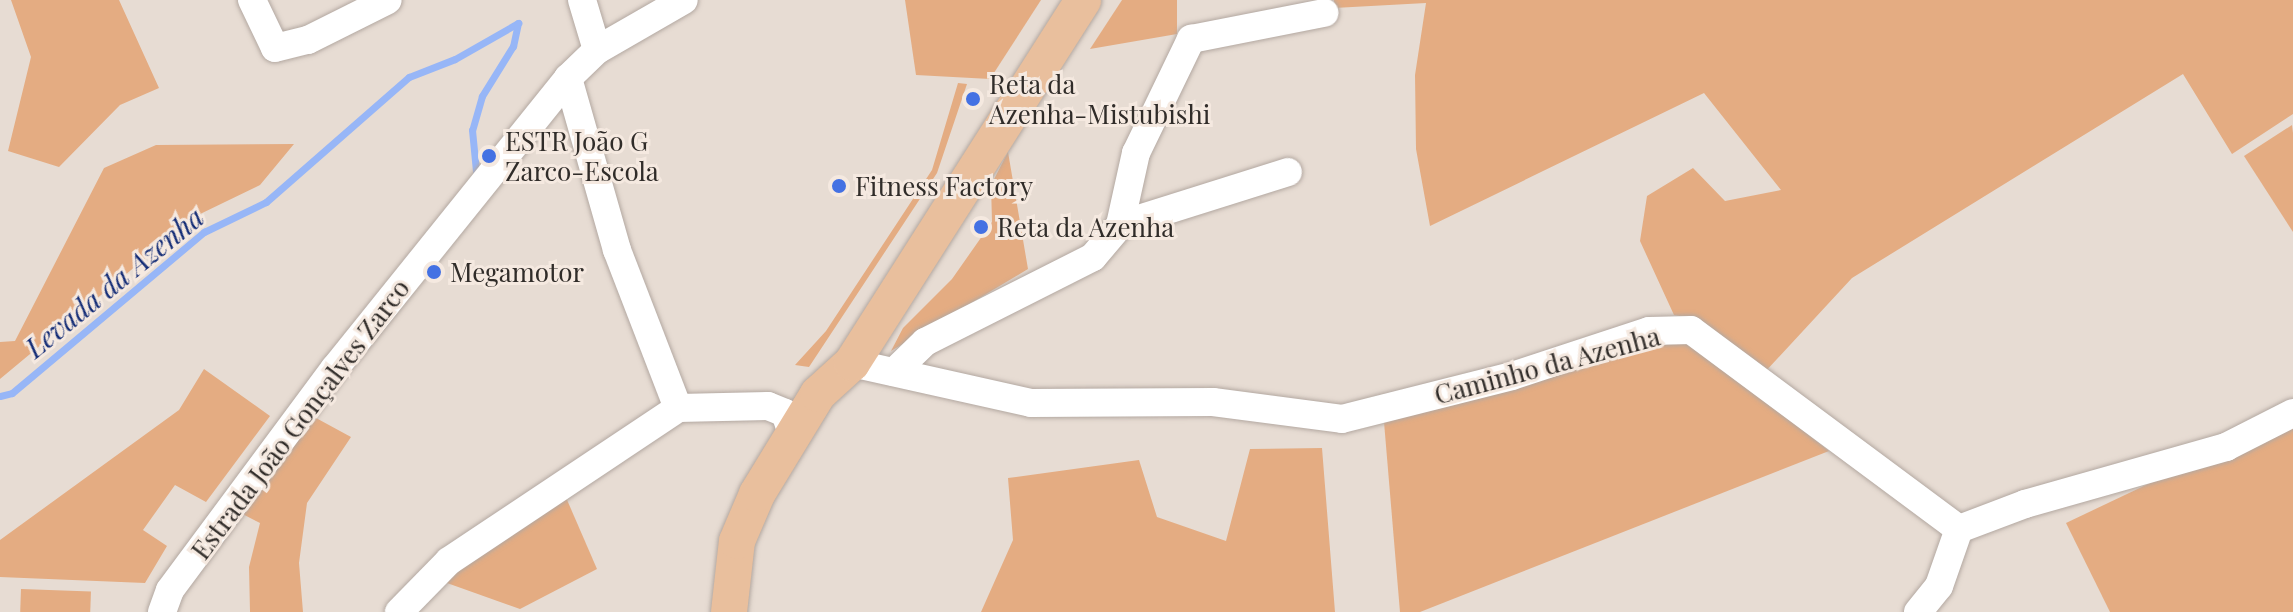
<!DOCTYPE html>
<html>
<head>
<meta charset="utf-8">
<style>
	body { margin:0 }
	#map { position:relative; width:2293px; height:612px; overflow:hidden; background:#e7dcd3; font-family:"Playfair Display",serif }
	div>[style] { position:absolute }
	[style*='--x'] { left:calc(var(--x)*1px); top:calc(var(--y)*1px); width:calc(var(--w)*1px); rotate:calc(var(--a)*1deg) }
	.green>* { inset:0; background:#e4ac82; transform-origin:0 0 }
	.stream>* { height:7px; margin:-3.5px; padding:0 3.5px; transform-origin:3.5px; border-radius:3.5px; background:#97b6f7 }
	.roads { filter:drop-shadow(0 0 2px #b3a8a1) drop-shadow(0 0 2px #b3a8a1) }
	.minor>* { height:28px; margin:-14px; padding:0 14px; transform-origin:14px; border-radius:14px; background:#fff }
	.major>* { height:36px; margin:-18px; padding:0 18px; transform-origin:18px; border-radius:18px; background:#e9bf9d }
	.dots>* { width:22px; height:22px; translate:-50% -50%; box-sizing:border-box; border:4px solid #f5e9e0; border-radius:50% }
	span { translate:-50% -50%; white-space:nowrap; text-align:center; line-height:1.15; -webkit-text-stroke:6px #f5e9e0; paint-order:stroke }
	.poi-label { font-size:26px; color:#302c29 }
	.left { translate:0 -50%; text-align:left }
	.street-label { font-size:26px; color:#302c29 }
	.water-label { font-size:28px; color:#132c76; font-style:italic }
</style>
</head>
<body>
<div id="map">
	<div class="green">
		<div style="clip-path:polygon(11px 0,119px 0,159px 88px,120px 105px,59px 167px,8px 151px,31px 57px)"></div>
		<div style="clip-path:polygon(905px 0,1041px 0,990px 79px,916px 75px)"></div>
		<div style="clip-path:polygon(1122px 0,1177px 0,1177px 34px,1090px 49px)"></div>
		<div style="clip-path:polygon(1334px 0,2293px 0,2293px 114px,2232px 154px,2183px 74px,1852px 278px,1764px 373px,1696px 319px,1674px 315px,1640px 241px,1647px 196px,1693px 168px,1725px 201px,1781px 190px,1704px 93px,1430px 226px,1416px 149px,1415px 75px,1426px 3px,1334px 8px)"></div>
		<div style="clip-path:polygon(958px 83px,967px 84px,937px 173px,809px 367px,795px 365px,826px 331px,932px 170px)"></div>
		<div style="clip-path:polygon(2292px 125px,2293px 133px,2293px 232px,2244px 156px)"></div>
		<div style="clip-path:polygon(294px 144px,260px 185px,196px 216px,0 379px,0 342px,15px 341px,104px 168px,156px 145px)"></div>
		<div style="clip-path:polygon(1008px 152px,1028px 269px,891px 351px,903px 328px,952px 279px,992px 222px,991px 185px)"></div>
		<div style="clip-path:polygon(1687px 339px,1829px 451px,1420px 612px,1400px 612px,1384px 422px)"></div>
		<div style="clip-path:polygon(204px 369px,270px 416px,206px 502px,175px 485px,143px 530px,167px 546px,145px 583px,0 577px,0 540px,179px 410px)"></div>
		<div style="clip-path:polygon(305px 412px,351px 437px,307px 503px,299px 563px,303px 612px,250px 612px,249px 567px,260px 523px,229px 507px)"></div>
		<div style="clip-path:polygon(2293px 415px,2293px 612px,2110px 612px,2066px 523px)"></div>
		<div style="clip-path:polygon(1322px 448px,1335px 612px,981px 612px,1013px 540px,1008px 478px,1139px 460px,1157px 517px,1226px 541px,1250px 449px)"></div>
		<div style="clip-path:polygon(561px 486px,597px 569px,520px 609px,433px 578px)"></div>
		<div style="left:21px;top:589px;width:70px;height:23px;rotate:2deg"></div>
	</div>
	<div class="stream">
		<div style="--x:0;--y:396;--w:12;--a:-14"></div>
		<div style="--x:12;--y:393;--w:251;--a:-40"></div>
		<div style="--x:204;--y:232;--w:69;--a:-25.8"></div>
		<div style="--x:266;--y:202;--w:190;--a:-41.2"></div>
		<div style="--x:409;--y:77;--w:49;--a:-21.4"></div>
		<div style="--x:455;--y:59;--w:73;--a:-29.7"></div>
		<div style="--x:518;--y:23;--w:24;--a:102"></div>
		<div style="--x:513;--y:46;--w:59;--a:121.8"></div>
		<div style="--x:482;--y:96;--w:35;--a:106"></div>
		<div style="--x:472;--y:130;--w:41;--a:84.4"></div>
	</div>
	<div class="roads">
		<div class="minor">
			<div style="--x:252;--y:0;--w:53;--a:64.4"></div>
			<div style="--x:275;--y:48;--w:34;--a:-14"></div>
			<div style="--x:308;--y:40;--w:89;--a:-26.6"></div>
			<div style="--x:582;--y:0;--w:52;--a:73.3"></div>
			<div style="--x:568;--y:78;--w:179;--a:74.1"></div>
			<div style="--x:617;--y:250;--w:169;--a:68.9"></div>
			<div style="--x:1120;--y:225;--w:74;--a:-77.5"></div>
			<div style="--x:1136;--y:153;--w:127;--a:-64.2"></div>
			<div style="--x:1191;--y:39;--w:136;--a:-11.1"></div>
			<div style="--x:852;--y:363;--w:183;--a:12.6"></div>
			<div style="--x:1031;--y:403;--w:182;--a:-0.3"></div>
			<div style="--x:1213;--y:402;--w:130;--a:7.5"></div>
			<div style="--x:1342;--y:419;--w:175;--a:-14.2"></div>
			<div style="--x:1512;--y:376;--w:144;--a:-18.2"></div>
			<div style="--x:1649;--y:331;--w:42;--a:-1.4"></div>
			<div style="--x:1691;--y:330;--w:334;--a:36.6"></div>
			<div style="--x:894;--y:372;--w:43;--a:-44.1"></div>
			<div style="--x:925;--y:342;--w:188;--a:-26.8"></div>
			<div style="--x:1093;--y:257;--w:42;--a:-49.8"></div>
			<div style="--x:1120;--y:225;--w:176;--a:-17.5"></div>
			<div style="--x:678;--y:408;--w:90;--a:-1.3"></div>
			<div style="--x:768;--y:406;--w:18;--a:22"></div>
			<div style="--x:785;--y:413;--w:21;--a:71"></div>
			<div style="--x:1959;--y:529;--w:71;--a:-20.7"></div>
			<div style="--x:2025;--y:504;--w:209;--a:-15.8"></div>
			<div style="--x:2226;--y:447;--w:75;--a:-26.9"></div>
			<div style="--x:162;--y:612;--w:23;--a:-70"></div>
			<div style="--x:170;--y:590;--w:277;--a:-53.4"></div>
			<div style="--x:335;--y:368;--w:372;--a:-51.2"></div>
			<div style="--x:568;--y:78;--w:40;--a:-44"></div>
			<div style="--x:597;--y:50;--w:100;--a:-29.9"></div>
			<div style="--x:399;--y:612;--w:71;--a:-45.6"></div>
			<div style="--x:449;--y:561;--w:275;--a:-33.7"></div>
			<div style="--x:1918;--y:612;--w:33;--a:-51"></div>
			<div style="--x:1939;--y:586;--w:60;--a:-70.7"></div>
		</div>
		<div class="major">
			<div style="--x:729;--y:612;--w:71;--a:-83.6"></div>
			<div style="--x:737;--y:541;--w:51;--a:-66.9"></div>
			<div style="--x:757;--y:494;--w:117;--a:-58.6"></div>
			<div style="--x:818;--y:394;--w:46;--a:-42.4"></div>
			<div style="--x:852;--y:363;--w:430;--a:-57.5"></div>
		</div>
	</div>
	<div class="dots">
		<div style="left:973px;top:99px;background:#4471e3"></div>
		<div style="left:489px;top:156px;background:#4471e3"></div>
		<div style="left:839px;top:186px;background:#4471e3"></div>
		<div style="left:981px;top:227px;background:#4471e3"></div>
		<div style="left:434px;top:272px;background:#4471e3"></div>
	</div>
	<div class="poi-label">
		<span class="left" style="left:989px;top:99px">Reta da<br>Azenha-Mistubishi</span>
		<span class="left" style="left:505px;top:156px">ESTR João G<br>Zarco-Escola</span>
		<span class="left" style="left:855px;top:186px">Fitness Factory</span>
		<span class="left" style="left:997px;top:227px">Reta da Azenha</span>
		<span class="left" style="left:450px;top:272px">Megamotor</span>
	</div>
	<div class="street-label">
		<span style="left:1547px;top:365px;rotate:-15deg">Caminho da Azenha</span>
		<span style="left:300px;top:419px;rotate:-53deg">Estrada João Gonçalves Zarco</span>
	</div>
	<div class="water-label">
		<span style="left:114px;top:282px;rotate:-39deg">Levada da Azenha</span>
	</div>
</div>
</body>
</html>
